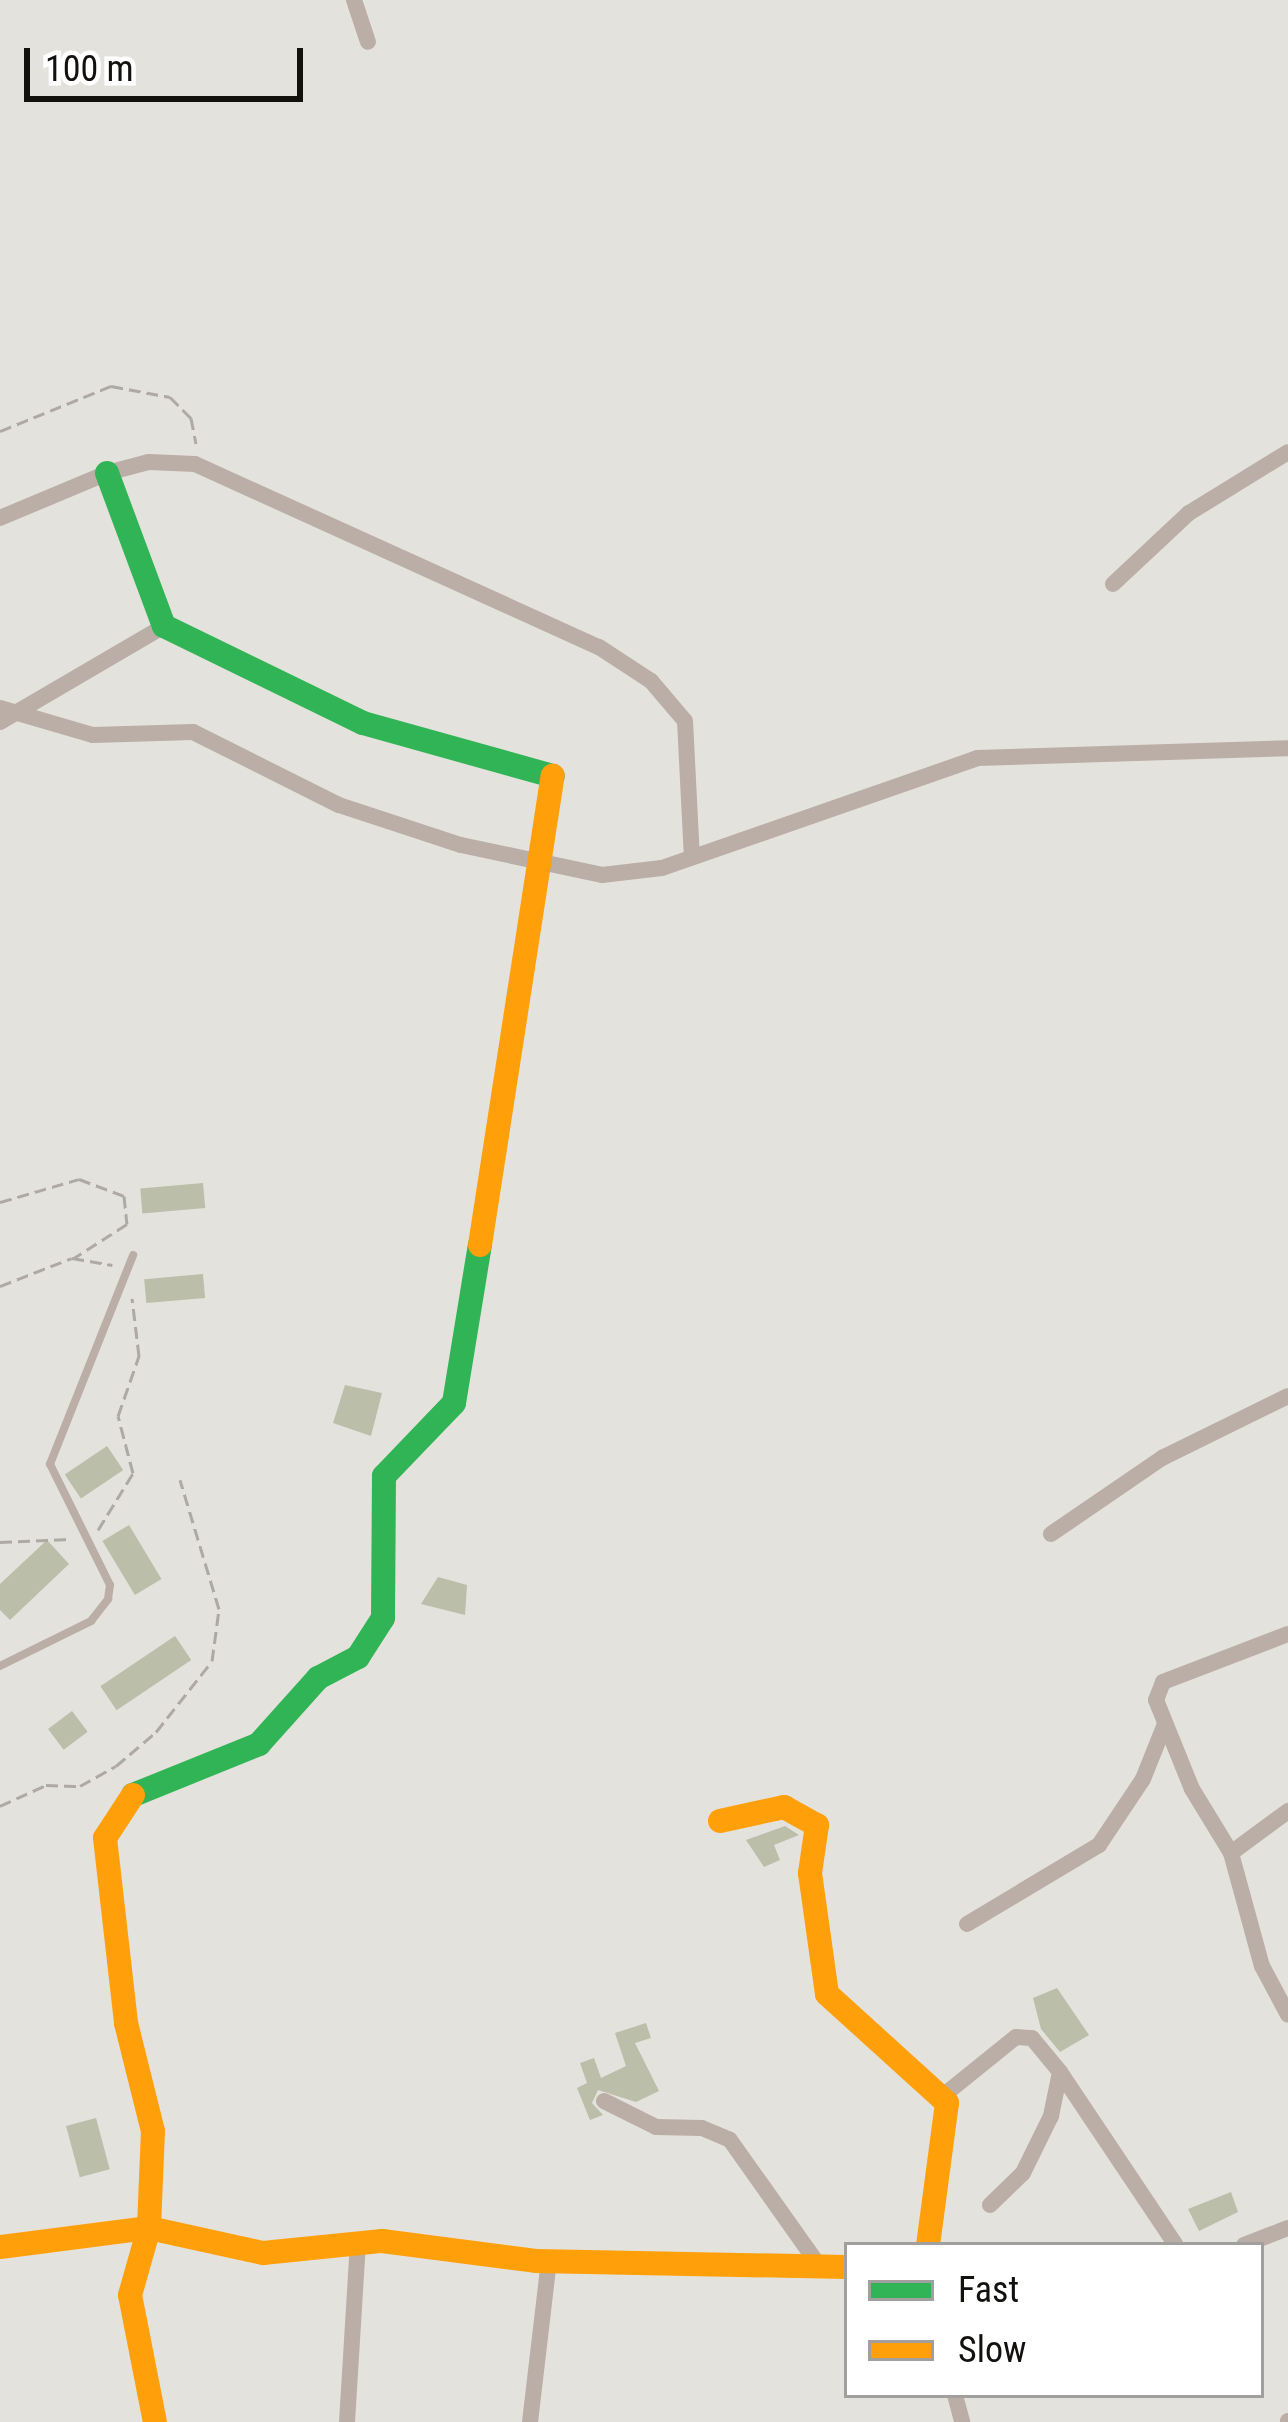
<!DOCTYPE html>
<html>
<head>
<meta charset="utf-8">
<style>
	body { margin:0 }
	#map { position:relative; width:1288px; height:2422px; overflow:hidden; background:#e4e2dc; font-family:"Roboto Condensed",sans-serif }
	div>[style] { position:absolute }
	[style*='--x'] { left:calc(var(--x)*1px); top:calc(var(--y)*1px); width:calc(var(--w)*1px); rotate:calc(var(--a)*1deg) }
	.building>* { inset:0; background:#bbbea9; transform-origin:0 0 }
	.path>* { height:3px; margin-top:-1.5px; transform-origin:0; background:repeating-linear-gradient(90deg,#afa9a3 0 12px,transparent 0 18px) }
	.lane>* { height:8px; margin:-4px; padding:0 4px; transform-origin:4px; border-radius:4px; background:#baaea6 }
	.street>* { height:16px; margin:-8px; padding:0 8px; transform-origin:8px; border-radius:8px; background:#baaea6 }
	.fast>* { height:24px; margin:-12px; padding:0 12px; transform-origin:12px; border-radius:12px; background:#30b455 }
	.slow>* { height:24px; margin:-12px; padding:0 12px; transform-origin:12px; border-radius:12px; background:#ff9f0a }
	span { translate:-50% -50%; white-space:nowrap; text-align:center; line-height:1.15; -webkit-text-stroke:9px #fff; paint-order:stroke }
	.legend { position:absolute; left:844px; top:2242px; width:420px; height:156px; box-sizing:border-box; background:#fff; border:3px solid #a1a09f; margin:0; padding:15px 21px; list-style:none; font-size:36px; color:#13110e }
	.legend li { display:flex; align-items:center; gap:24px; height:60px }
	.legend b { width:60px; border:3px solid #a1a09f }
	.scale { position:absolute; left:24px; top:48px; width:279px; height:54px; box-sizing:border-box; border:6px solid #13110e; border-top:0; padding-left:15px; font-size:36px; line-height:42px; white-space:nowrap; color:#13110e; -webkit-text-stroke:9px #fff; paint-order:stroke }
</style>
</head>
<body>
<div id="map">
	<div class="building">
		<div style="left:203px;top:1183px;width:25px;height:63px;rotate:85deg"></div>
		<div style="left:203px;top:1274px;width:24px;height:59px;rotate:85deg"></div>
		<div style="clip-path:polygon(345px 1385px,382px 1393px,371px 1436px,333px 1423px)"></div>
		<div style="left:107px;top:1446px;width:29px;height:51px;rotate:56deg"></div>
		<div style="left:129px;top:1525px;width:63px;height:31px;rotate:59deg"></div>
		<div style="clip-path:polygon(47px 1540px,69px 1564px,10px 1620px,0 1610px,0 1584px)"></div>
		<div style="clip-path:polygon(438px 1577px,467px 1585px,465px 1615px,421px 1604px)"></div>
		<div style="left:175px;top:1636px;width:29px;height:90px;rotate:56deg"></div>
		<div style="left:72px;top:1711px;width:26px;height:30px;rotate:53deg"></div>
		<div style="clip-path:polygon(785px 1826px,799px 1835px,774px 1845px,780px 1860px,764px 1867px,746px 1840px)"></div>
		<div style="clip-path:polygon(1057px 1988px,1089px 2035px,1060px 2052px,1041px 2029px,1033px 1998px)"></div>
		<div style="clip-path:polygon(646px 2023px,651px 2038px,635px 2043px,659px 2091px,636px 2102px,598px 2090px,592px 2103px,603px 2115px,590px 2120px,577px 2088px,587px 2083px,580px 2063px,594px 2058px,601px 2078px,626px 2066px,615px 2033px)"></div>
		<div style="left:96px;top:2118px;width:53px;height:31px;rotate:75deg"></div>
		<div style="clip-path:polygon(1231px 2192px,1238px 2212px,1199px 2231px,1188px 2209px)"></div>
	</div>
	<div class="path">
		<div style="--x:0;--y:431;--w:120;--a:-22.1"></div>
		<div style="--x:111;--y:386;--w:60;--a:10.6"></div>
		<div style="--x:170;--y:397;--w:30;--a:45"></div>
		<div style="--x:191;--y:418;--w:26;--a:79"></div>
		<div style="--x:0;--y:1202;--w:82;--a:-16.2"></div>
		<div style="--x:79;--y:1179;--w:48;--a:20.7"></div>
		<div style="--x:124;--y:1196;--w:28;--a:84"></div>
		<div style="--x:127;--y:1224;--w:63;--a:147.3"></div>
		<div style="--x:0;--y:1286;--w:77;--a:-21.3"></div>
		<div style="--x:72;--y:1258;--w:41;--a:9.9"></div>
		<div style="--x:98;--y:1530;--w:67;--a:-58.4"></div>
		<div style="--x:133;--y:1473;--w:59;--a:-104.7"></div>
		<div style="--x:118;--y:1416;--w:64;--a:-70.7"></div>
		<div style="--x:139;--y:1356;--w:58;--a:-96.9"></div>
		<div style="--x:0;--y:1542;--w:70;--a:-2.5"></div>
		<div style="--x:0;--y:1806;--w:51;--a:-24.5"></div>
		<div style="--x:46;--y:1785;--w:34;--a:2"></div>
		<div style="--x:80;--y:1786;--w:41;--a:-29.1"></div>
		<div style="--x:116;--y:1766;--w:52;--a:-40.4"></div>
		<div style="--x:156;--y:1732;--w:90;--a:-51.7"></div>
		<div style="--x:212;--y:1661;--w:52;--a:-82.3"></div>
		<div style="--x:219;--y:1609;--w:135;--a:-106.8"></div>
	</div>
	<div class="lane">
		<div style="--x:0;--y:1666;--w:102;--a:-26.3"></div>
		<div style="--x:91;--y:1621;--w:28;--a:-52"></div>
		<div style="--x:108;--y:1599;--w:14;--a:-82"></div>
		<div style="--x:110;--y:1585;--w:135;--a:-116.4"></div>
		<div style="--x:50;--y:1464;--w:225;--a:-68.3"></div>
	</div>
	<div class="street">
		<div style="--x:354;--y:0;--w:44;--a:71.6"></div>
		<div style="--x:0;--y:518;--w:116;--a:-22.8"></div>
		<div style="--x:107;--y:473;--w:43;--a:-14.7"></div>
		<div style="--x:149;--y:462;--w:46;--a:2.5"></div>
		<div style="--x:195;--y:464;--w:444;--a:24.4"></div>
		<div style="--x:599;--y:647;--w:62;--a:33.2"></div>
		<div style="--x:651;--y:681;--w:52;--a:49.6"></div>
		<div style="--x:685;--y:721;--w:136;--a:87.1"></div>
		<div style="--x:1113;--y:584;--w:104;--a:-43.1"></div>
		<div style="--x:1189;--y:513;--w:116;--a:-31.6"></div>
		<div style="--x:0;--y:708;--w:97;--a:16.2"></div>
		<div style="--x:93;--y:735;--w:100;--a:-1.7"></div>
		<div style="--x:193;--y:732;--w:163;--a:26.6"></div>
		<div style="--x:339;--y:805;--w:128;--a:18.2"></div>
		<div style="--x:461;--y:845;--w:144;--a:12"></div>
		<div style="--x:602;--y:875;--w:60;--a:-6.7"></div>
		<div style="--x:662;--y:868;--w:334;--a:-19.2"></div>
		<div style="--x:977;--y:758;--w:311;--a:-1.8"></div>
		<div style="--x:0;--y:722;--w:190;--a:-30.3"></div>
		<div style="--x:1051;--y:1534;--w:135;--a:-34.4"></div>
		<div style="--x:1162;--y:1458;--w:140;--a:-26.2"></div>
		<div style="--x:1288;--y:1634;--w:134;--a:159"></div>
		<div style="--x:1163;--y:1682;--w:19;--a:111"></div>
		<div style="--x:1156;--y:1700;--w:96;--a:68"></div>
		<div style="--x:1192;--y:1789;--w:75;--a:58.6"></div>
		<div style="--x:1231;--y:1853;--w:117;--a:74.7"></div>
		<div style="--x:1262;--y:1966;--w:55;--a:62"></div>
		<div style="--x:1231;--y:1853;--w:71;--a:-36.4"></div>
		<div style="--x:967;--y:1924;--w:154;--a:-30.9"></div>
		<div style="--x:1099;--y:1845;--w:79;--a:-56.3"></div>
		<div style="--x:1143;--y:1779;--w:59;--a:-68.2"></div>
		<div style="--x:1060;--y:2072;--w:208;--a:56.2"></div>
		<div style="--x:944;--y:2095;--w:92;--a:-38.9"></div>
		<div style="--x:1016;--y:2037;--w:16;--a:4"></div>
		<div style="--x:1032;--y:2038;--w:44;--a:50.5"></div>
		<div style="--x:1060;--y:2072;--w:45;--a:101.6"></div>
		<div style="--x:1051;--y:2116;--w:64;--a:116.2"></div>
		<div style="--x:1023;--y:2173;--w:46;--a:135.9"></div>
		<div style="--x:604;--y:2101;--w:58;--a:26.6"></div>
		<div style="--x:656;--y:2127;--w:46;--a:1.2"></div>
		<div style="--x:702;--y:2128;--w:30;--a:23"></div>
		<div style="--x:730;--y:2140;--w:151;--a:54.7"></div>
		<div style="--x:1244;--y:2245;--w:47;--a:-21.1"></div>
		<div style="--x:955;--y:2395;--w:28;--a:75"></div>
		<div style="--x:347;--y:2422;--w:180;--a:-86.5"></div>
		<div style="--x:530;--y:2422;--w:162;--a:-83.3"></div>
		<div style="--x:1288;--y:2422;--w:1;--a:-90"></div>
	</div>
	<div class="fast">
		<div style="--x:107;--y:473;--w:163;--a:69.6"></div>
		<div style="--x:164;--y:626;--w:221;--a:26"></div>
		<div style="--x:363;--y:723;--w:197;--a:15.6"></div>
		<div style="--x:133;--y:1795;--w:136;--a:-22"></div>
		<div style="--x:259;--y:1744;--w:89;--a:-48.2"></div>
		<div style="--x:318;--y:1678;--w:45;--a:-27.7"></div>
		<div style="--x:358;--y:1657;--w:46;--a:-57.3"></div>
		<div style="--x:383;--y:1618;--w:142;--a:-89.6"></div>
		<div style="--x:384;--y:1476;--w:101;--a:-46.2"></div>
		<div style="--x:454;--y:1403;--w:160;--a:-80.7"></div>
	</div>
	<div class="slow">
		<div style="--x:480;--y:1245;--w:475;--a:-81.2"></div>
		<div style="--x:133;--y:1795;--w:51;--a:123.1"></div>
		<div style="--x:105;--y:1838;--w:186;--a:83.5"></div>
		<div style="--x:126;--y:2023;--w:111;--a:76"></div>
		<div style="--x:153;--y:2131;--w:97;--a:92.4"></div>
		<div style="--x:149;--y:2228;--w:70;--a:105.8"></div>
		<div style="--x:130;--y:2295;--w:129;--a:78.9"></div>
		<div style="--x:720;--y:1821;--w:66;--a:-12.3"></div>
		<div style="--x:784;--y:1807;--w:38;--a:29"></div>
		<div style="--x:817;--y:1825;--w:49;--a:98.3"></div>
		<div style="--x:810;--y:1873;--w:122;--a:82"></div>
		<div style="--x:827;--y:1994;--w:162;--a:42.2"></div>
		<div style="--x:947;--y:2103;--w:143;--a:97.6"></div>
		<div style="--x:0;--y:2247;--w:150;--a:-7.3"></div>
		<div style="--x:149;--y:2228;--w:117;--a:12.4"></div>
		<div style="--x:263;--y:2253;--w:120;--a:-5.8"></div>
		<div style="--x:382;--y:2241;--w:155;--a:7.4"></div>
		<div style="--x:536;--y:2261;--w:311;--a:1.1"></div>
	</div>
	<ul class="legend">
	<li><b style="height:15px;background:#30b455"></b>Fast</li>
	<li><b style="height:15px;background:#ff9f0a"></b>Slow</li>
	</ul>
	<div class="scale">100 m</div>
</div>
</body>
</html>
